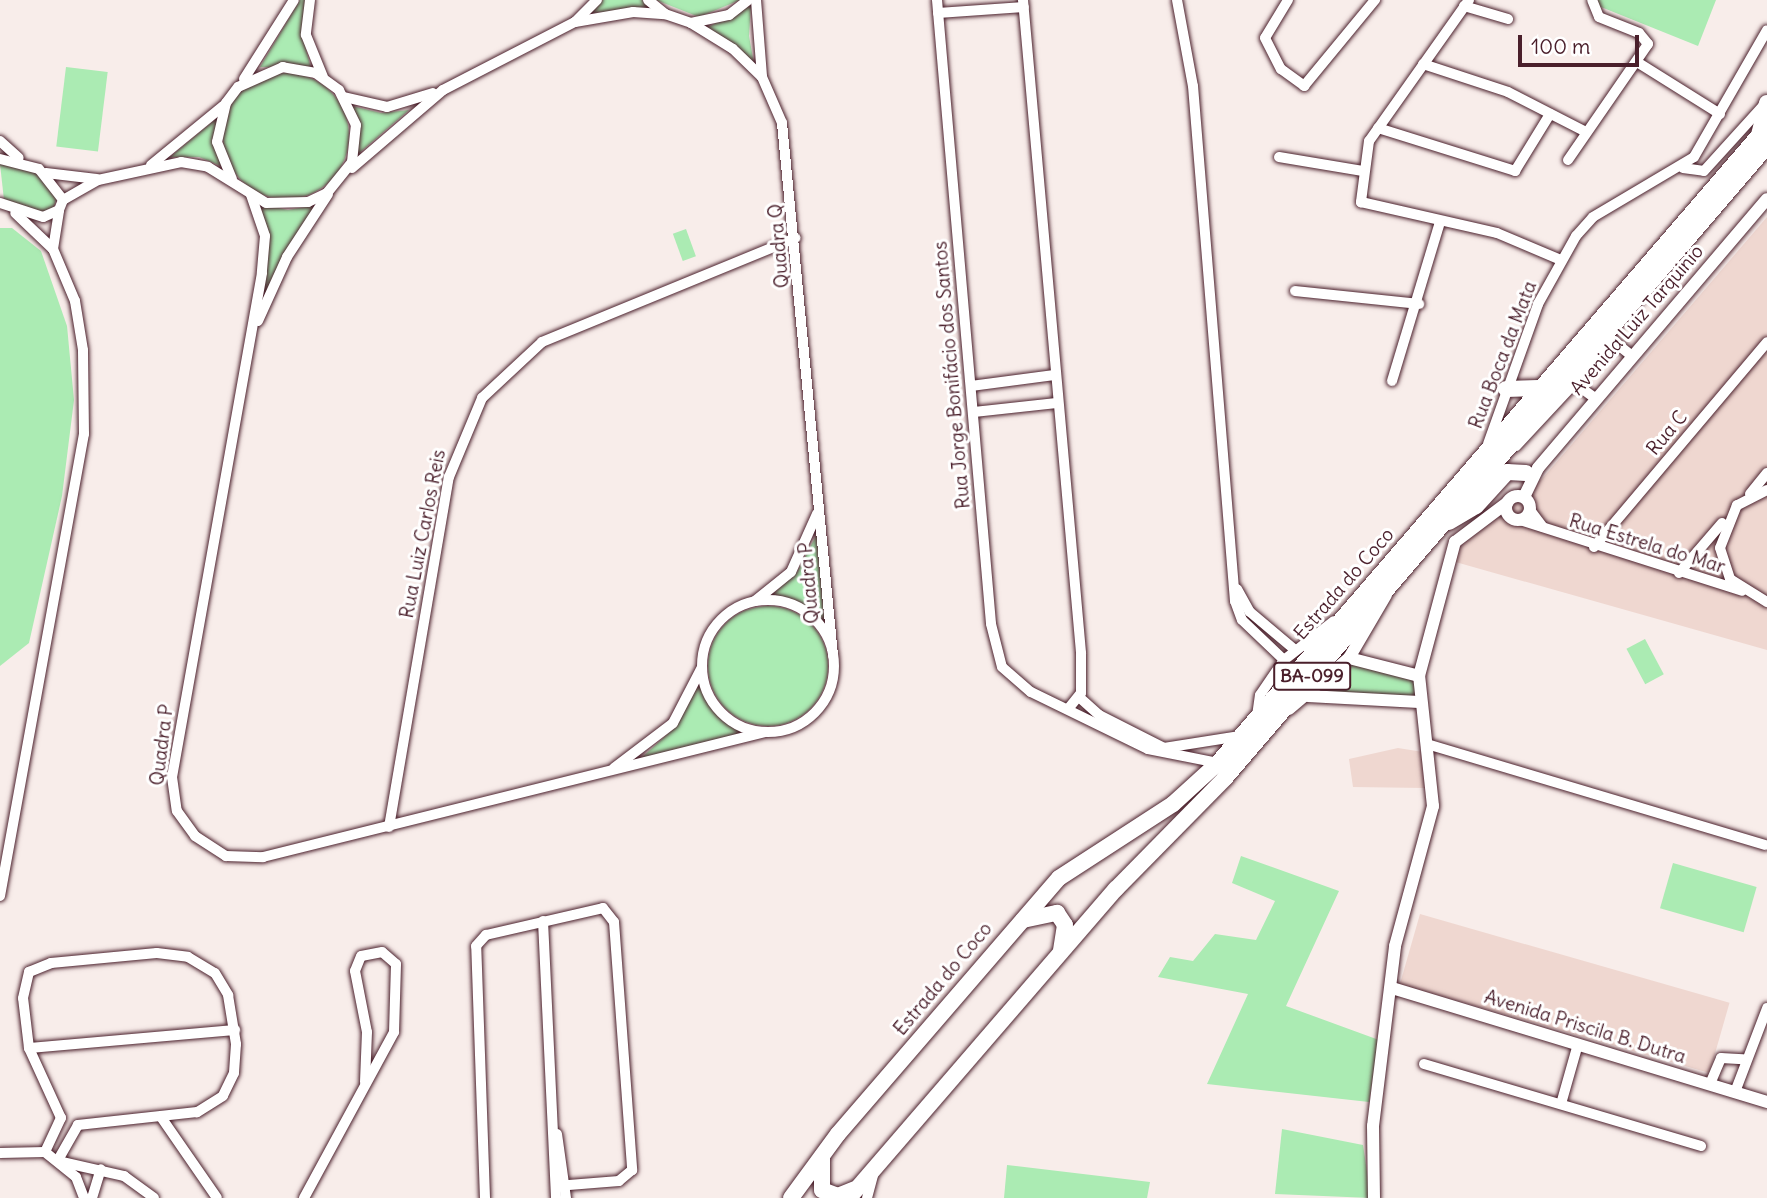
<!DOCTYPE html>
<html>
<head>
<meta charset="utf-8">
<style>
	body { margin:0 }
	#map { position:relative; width:1767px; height:1198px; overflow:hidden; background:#f8edea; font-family:Delius,sans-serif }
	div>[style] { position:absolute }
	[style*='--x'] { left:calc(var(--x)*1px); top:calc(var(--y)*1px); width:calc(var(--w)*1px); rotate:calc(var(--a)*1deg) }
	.built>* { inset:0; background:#efd7d0; transform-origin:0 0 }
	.green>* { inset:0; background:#abebb3; transform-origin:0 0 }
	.round { border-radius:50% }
	.roads { filter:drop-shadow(0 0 2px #4a1f2b) drop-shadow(0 0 2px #4a1f2b) }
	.minor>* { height:10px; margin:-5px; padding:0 5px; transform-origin:5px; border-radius:5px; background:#fff }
	.minor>.ring { margin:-5px; padding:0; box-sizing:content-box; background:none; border:10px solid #fff; border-radius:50% }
	.tertiary>* { height:12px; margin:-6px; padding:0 6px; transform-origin:6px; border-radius:6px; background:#fff }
	.tertiary>.ring { margin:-6px; padding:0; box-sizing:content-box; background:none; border:12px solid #fff; border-radius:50% }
	.trunk>* { height:16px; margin:-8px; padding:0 8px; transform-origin:8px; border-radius:8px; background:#fff }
	span { translate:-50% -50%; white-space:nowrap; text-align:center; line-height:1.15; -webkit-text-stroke:6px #fff; paint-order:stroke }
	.shield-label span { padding:2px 5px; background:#fff; border:2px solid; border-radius:5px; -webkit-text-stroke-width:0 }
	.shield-label { font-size:18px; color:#4a1f2b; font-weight:700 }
	.street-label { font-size:19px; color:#4a1f2b }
	.scale { position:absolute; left:1518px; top:35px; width:121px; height:32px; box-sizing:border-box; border:4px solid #4a1f2b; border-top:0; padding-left:9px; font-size:21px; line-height:24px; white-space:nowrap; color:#4a1f2b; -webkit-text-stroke:5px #fff; paint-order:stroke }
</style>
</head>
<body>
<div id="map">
	<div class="built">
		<div style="clip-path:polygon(1767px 217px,1767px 650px,1452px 561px,1465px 535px,1542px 479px)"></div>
		<div style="clip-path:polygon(1398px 748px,1423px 752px,1425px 788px,1353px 787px,1349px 759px)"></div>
		<div style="left:1420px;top:914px;width:322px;height:73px;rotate:16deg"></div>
	</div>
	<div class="green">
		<div style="clip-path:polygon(300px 0,306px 0,302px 35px,311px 68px,260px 67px)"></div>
		<div style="clip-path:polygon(603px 0,642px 0,650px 9px,591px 13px)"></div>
		<div style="clip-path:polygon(656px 0,740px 0,699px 17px)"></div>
		<div style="clip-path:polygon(1598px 0,1716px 0,1698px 46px,1596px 5px)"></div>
		<div style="clip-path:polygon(751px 5px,749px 36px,754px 64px,708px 27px)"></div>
		<div style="left:66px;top:67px;width:42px;height:80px;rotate:7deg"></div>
		<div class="round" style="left:223px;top:73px;width:126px;height:126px"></div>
		<div style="clip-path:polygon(352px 106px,381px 113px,409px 110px,358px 154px)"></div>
		<div style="clip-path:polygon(217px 118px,221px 166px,199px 157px,170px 157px)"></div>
		<div style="clip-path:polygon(0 164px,36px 172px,57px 196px,53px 209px,44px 213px,4px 200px)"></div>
		<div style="clip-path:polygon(260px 204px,288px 210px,315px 205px,262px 304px,269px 241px)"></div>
		<div style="clip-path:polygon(0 228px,12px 228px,41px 251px,67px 326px,74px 400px,62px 496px,29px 643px,0 666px)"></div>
		<div style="left:686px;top:229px;width:29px;height:14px;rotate:70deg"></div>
		<div style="clip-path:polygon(817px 534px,825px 626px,804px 606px,771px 596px,797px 572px)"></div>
		<div class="round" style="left:708px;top:606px;width:120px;height:120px"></div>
		<div style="left:1645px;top:639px;width:40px;height:21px;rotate:62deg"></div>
		<div style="clip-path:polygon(1351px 664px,1416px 679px,1415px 699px,1326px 694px,1324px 689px)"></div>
		<div style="clip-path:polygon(700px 683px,715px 712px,748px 734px,638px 761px,672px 730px)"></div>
		<div style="clip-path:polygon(1241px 856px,1339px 891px,1286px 1006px,1379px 1040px,1369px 1102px,1207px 1084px,1248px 994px,1158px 977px,1170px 957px,1193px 961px,1215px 934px,1256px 940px,1275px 901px,1232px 883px)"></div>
		<div style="left:1673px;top:863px;width:87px;height:47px;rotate:16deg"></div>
		<div style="clip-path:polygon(1282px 1129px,1363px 1145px,1371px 1198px,1275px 1194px)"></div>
		<div style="clip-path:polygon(1007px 1165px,1150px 1182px,1147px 1198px,1004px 1198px)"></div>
	</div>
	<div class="roads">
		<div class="minor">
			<div style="--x:310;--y:0;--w:35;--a:97"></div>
			<div style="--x:306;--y:35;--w:45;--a:68"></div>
			<div style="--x:648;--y:0;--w:22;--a:39"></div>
			<div style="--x:665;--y:14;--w:28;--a:19"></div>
			<div style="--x:691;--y:23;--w:39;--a:-12"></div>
			<div style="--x:729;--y:15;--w:24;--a:-38"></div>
			<div style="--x:756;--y:0;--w:77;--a:85.5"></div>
			<div style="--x:937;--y:0;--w:626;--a:85.05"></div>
			<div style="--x:991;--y:624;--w:44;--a:75.7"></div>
			<div style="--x:1002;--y:667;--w:38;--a:41"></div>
			<div style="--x:1031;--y:692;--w:130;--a:26"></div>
			<div style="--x:1148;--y:749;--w:71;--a:11.3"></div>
			<div style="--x:1023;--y:0;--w:656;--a:84.92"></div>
			<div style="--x:1081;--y:653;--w:40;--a:90"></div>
			<div style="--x:1081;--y:693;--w:21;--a:129"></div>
			<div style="--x:1177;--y:0;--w:87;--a:79.5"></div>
			<div style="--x:1193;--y:86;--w:517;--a:85.34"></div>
			<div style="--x:1235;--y:601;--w:20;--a:70"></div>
			<div style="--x:1242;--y:620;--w:58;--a:43.6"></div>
			<div style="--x:1288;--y:0;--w:44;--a:121.2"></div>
			<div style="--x:1265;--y:38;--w:35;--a:63"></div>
			<div style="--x:1281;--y:69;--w:29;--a:36"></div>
			<div style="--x:1304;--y:86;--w:112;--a:-50.5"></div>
			<div style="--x:1469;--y:0;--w:173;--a:125.3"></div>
			<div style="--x:1369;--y:141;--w:62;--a:97.5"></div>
			<div style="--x:1361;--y:202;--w:139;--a:12.8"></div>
			<div style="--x:1497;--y:233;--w:69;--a:22.9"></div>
			<div style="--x:1464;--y:6;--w:46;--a:16.5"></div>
			<div style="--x:938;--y:13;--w:86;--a:-4"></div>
			<div style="--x:575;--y:22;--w:31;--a:-45"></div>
			<div style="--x:691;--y:23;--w:49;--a:31.8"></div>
			<div style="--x:733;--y:49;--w:40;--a:44"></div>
			<div style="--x:762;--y:77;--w:50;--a:66.5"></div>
			<div style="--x:782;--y:123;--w:535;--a:84.53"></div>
			<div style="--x:1637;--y:62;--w:98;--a:32.1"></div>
			<div style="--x:1423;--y:64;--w:89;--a:18.2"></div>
			<div style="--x:1508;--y:92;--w:88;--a:27.1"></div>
			<div style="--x:244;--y:79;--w:93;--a:-57.7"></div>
			<div style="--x:344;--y:97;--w:44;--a:13.1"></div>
			<div style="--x:387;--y:107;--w:48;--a:-16.9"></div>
			<div style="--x:1378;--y:128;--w:144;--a:17.4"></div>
			<div style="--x:1515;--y:171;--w:67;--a:-58.4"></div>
			<div style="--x:0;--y:141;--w:25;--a:42"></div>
			<div style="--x:1279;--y:157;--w:85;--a:9.5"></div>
			<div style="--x:0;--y:159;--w:40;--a:14.4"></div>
			<div style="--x:39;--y:169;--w:39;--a:52"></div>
			<div style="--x:63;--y:200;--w:11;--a:112"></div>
			<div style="--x:59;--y:210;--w:17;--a:156"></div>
			<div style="--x:43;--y:217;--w:45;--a:-162"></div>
			<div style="--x:1568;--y:160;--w:141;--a:-55.4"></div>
			<div style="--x:1648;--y:44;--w:14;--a:-129"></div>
			<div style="--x:1639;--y:33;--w:43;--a:-158.2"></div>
			<div style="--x:1599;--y:17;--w:18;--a:-112"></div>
			<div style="--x:151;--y:165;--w:93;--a:-39.3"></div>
			<div style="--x:352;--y:168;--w:120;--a:-40.6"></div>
			<div style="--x:443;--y:90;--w:148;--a:-27.3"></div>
			<div style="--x:575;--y:22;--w:59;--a:-9.8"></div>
			<div style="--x:633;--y:12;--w:32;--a:4"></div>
			<div style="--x:1683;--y:168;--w:21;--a:8"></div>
			<div style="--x:1704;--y:171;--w:88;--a:-47.8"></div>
			<div style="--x:46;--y:173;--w:51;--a:6.7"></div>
			<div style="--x:251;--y:195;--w:43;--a:71.1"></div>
			<div style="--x:265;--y:236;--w:37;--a:95"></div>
			<div style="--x:262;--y:273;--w:512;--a:100.12"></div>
			<div style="--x:172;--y:777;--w:34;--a:82"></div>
			<div style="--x:177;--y:811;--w:31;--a:54"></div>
			<div style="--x:195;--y:836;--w:37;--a:33"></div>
			<div style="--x:226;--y:856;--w:37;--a:2"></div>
			<div style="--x:263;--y:857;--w:517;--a:-13.98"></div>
			<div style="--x:63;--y:200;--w:40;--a:-29.7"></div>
			<div style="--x:98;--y:180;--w:85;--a:-12.2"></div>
			<div style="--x:181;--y:162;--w:27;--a:10"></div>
			<div style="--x:208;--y:167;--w:68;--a:31.8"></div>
			<div style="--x:266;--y:203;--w:42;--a:-1.4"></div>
			<div style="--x:308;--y:202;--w:21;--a:-25"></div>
			<div style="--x:327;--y:193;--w:40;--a:-51"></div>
			<div style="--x:352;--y:162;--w:37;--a:-84"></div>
			<div style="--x:356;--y:125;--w:39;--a:-116"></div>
			<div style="--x:339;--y:90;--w:29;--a:-144"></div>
			<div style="--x:316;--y:73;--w:34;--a:-170"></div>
			<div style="--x:283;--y:67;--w:49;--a:156"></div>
			<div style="--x:238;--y:87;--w:20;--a:127"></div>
			<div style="--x:226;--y:103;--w:40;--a:103"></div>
			<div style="--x:217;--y:142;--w:40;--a:68"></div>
			<div style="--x:53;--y:249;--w:39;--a:-81"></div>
			<div style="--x:1295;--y:291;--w:125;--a:6"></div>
			<div style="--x:258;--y:321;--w:70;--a:-65.6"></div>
			<div style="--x:287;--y:257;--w:75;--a:-56.9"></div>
			<div style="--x:1611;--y:339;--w:27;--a:39"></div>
			<div style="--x:1392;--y:381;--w:166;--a:-73.2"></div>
			<div style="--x:1577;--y:385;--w:24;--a:36"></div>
			<div style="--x:971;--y:386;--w:84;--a:-7.5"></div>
			<div style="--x:974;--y:412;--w:83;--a:-6.2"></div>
			<div style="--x:1488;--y:444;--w:149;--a:-70.3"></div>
			<div style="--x:1538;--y:304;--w:78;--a:-60.8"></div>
			<div style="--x:1576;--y:236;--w:25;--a:-48"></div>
			<div style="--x:1593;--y:217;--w:117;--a:-30.7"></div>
			<div style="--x:1694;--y:157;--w:146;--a:-60.1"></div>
			<div style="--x:1516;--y:446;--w:142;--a:-47"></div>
			<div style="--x:1767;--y:490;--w:34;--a:153"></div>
			<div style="--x:1737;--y:505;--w:46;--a:111.6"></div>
			<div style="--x:1720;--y:548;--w:33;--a:72"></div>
			<div style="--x:1730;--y:579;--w:44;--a:31.9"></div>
			<div style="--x:1750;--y:494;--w:27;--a:-51"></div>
			<div style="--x:1530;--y:510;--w:21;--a:53"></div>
			<div style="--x:1520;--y:520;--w:233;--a:17.7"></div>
			<div style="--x:1594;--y:547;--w:268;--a:-49.8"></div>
			<div style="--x:1679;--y:573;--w:66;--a:-49.3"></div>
			<div style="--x:1237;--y:589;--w:26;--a:61"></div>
			<div style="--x:1250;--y:612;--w:57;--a:40.1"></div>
			<div class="ring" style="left:702px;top:600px;width:122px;height:122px"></div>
			<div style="--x:755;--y:601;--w:46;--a:-38.9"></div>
			<div style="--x:791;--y:572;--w:64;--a:-65.9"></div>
			<div style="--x:1079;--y:697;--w:27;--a:42"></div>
			<div style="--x:1099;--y:715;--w:73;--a:26.9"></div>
			<div style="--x:1164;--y:748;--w:77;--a:-9"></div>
			<div style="--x:1257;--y:716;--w:21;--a:-82"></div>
			<div style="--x:1260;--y:695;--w:42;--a:-55.6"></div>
			<div style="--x:1284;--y:660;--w:63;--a:-38"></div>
			<div style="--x:1430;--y:745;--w:350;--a:16.6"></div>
			<div style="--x:614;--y:768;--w:74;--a:-37.3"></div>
			<div style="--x:673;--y:723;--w:61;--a:-62.6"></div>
			<div style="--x:389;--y:827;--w:355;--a:-80.3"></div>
			<div style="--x:449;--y:477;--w:86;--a:-67.3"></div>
			<div style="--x:482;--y:398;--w:82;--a:-43"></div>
			<div style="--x:542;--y:342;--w:274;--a:-22.3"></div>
			<div style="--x:0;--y:896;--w:470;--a:-79.7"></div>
			<div style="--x:84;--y:434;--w:84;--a:-90.7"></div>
			<div style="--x:83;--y:350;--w:50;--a:-99.3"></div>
			<div style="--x:75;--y:301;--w:56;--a:-112.9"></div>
			<div style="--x:53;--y:249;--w:52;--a:-136.5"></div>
			<div style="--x:543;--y:921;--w:277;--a:87.3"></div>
			<div style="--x:29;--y:1048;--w:207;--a:-5"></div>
			<div style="--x:1424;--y:1064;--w:289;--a:16.5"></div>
			<div style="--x:1710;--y:1084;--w:28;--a:-67"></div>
			<div style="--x:1721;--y:1058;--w:22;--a:3"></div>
			<div style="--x:1735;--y:1092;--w:90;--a:-69.1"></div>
			<div style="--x:1561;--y:1104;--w:62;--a:-74.2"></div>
			<div style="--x:161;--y:1117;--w:98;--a:55.3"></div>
			<div style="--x:557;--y:1134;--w:65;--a:82"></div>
			<div style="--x:45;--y:1152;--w:38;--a:-65"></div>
			<div style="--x:61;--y:1118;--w:77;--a:-114.6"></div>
			<div style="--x:29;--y:1048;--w:50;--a:-96.8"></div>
			<div style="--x:23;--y:998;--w:27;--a:-77"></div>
			<div style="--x:29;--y:972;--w:24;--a:-22"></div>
			<div style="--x:51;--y:963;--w:106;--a:-5.4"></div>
			<div style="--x:157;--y:953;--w:31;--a:7"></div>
			<div style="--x:188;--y:957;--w:31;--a:31"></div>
			<div style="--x:215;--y:973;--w:26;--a:59"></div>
			<div style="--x:228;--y:995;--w:50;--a:80.7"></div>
			<div style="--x:236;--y:1044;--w:29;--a:94"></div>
			<div style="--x:234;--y:1073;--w:25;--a:116"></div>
			<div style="--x:223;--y:1096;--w:31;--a:148"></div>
			<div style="--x:197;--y:1112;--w:120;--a:173.8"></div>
			<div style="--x:78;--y:1125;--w:40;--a:119.7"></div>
			<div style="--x:0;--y:1153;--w:45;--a:-1.3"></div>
			<div style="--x:45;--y:1152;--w:40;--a:39"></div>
			<div style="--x:76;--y:1177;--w:22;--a:69"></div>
			<div style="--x:62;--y:1162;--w:64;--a:12.7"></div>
			<div style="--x:124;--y:1176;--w:37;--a:36"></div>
			<div style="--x:92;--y:1198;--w:30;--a:-73"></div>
			<div style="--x:304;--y:1198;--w:189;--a:-61.5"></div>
			<div style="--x:394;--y:1032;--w:68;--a:-88.3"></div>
			<div style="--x:396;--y:964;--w:18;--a:-139"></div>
			<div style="--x:382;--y:952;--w:21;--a:169"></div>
			<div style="--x:361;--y:956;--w:16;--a:112"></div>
			<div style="--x:355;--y:971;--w:62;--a:78.9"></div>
			<div style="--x:367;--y:1032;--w:50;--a:92.3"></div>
			<div style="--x:485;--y:1198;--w:252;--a:-92"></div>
			<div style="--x:476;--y:946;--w:15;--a:-48"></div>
			<div style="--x:486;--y:935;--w:120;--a:-13"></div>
			<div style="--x:603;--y:908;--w:18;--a:52"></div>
			<div style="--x:614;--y:922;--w:249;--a:85.8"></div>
			<div style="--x:632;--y:1170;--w:17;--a:140"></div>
			<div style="--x:619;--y:1181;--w:63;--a:175.5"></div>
			<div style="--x:867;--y:1198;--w:24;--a:-75"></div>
		</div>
		<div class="tertiary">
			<div class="ring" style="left:1506px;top:496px;width:12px;height:12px"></div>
			<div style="--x:1524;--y:497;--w:32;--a:-64"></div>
			<div style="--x:1538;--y:468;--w:353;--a:-49.6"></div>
			<div style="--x:1349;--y:658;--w:72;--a:14.4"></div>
			<div style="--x:1308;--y:696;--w:111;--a:3.1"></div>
			<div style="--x:1289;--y:709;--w:79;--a:-40.4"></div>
			<div style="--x:1349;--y:658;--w:73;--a:-59.6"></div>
			<div style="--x:1392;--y:988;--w:392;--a:16.9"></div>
			<div style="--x:1374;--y:1198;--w:72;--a:-90.8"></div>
			<div style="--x:1373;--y:1126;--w:181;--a:-83"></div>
			<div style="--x:1395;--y:946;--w:145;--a:-74.8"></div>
			<div style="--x:1433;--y:806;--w:131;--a:-96.1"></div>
			<div style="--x:1419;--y:676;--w:139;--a:-75"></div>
			<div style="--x:1455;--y:542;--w:66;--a:-37"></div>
		</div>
		<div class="trunk">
			<div style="--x:1759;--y:135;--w:33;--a:-76"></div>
			<div style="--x:1506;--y:389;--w:32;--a:-2"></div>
			<div style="--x:1449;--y:522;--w:31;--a:-31"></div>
			<div style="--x:1476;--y:506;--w:46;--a:-47.6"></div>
			<div style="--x:1507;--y:472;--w:19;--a:3"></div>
			<div style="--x:1023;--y:920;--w:35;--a:-12"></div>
			<div style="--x:1057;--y:913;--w:14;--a:56"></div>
			<div style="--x:1065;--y:925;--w:25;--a:99"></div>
			<div style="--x:822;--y:1157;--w:33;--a:90"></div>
			<div style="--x:822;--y:1190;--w:17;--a:21"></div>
			<div style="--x:838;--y:1196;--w:18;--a:-22"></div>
			<div style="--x:791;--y:1198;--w:79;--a:-53.7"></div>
			<div style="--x:838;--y:1134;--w:338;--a:-49.2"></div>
			<div style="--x:1059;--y:878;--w:136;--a:-33"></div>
			<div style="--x:1173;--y:804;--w:61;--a:-42.3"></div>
			<div style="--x:1218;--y:763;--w:841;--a:-49.24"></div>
			<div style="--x:849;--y:1198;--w:408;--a:-49.2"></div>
			<div style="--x:1116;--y:889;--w:156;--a:-45.5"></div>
			<div style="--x:1225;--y:778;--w:833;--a:-49.38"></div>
		</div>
	</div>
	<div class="shield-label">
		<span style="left:1312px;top:676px">BA-099</span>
	</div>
	<div class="street-label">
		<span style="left:779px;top:246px;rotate:-95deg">Quadra Q</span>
		<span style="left:1637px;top:320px;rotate:-49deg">Avenida Luiz Tarquinio</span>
		<span style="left:1503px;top:355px;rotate:-69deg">Rua Boca da Mata</span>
		<span style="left:952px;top:375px;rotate:-95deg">Rua Jorge Bonifácio dos Santos</span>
		<span style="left:1667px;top:433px;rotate:-50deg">Rua C</span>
		<span style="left:423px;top:534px;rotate:-79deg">Rua Luiz Carlos Reis</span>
		<span style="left:1647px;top:544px;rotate:17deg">Rua Estrela do Mar</span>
		<span style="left:809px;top:583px;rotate:-95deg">Quadra P</span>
		<span style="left:1344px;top:584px;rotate:-49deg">Estrada do Coco</span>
		<span style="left:162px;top:745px;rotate:-83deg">Quadra P</span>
		<span style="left:943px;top:979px;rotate:-50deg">Estrada do Coco</span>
		<span style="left:1585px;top:1027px;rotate:17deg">Avenida Priscila B. Dutra</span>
	</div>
	<div class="scale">100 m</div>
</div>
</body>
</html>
